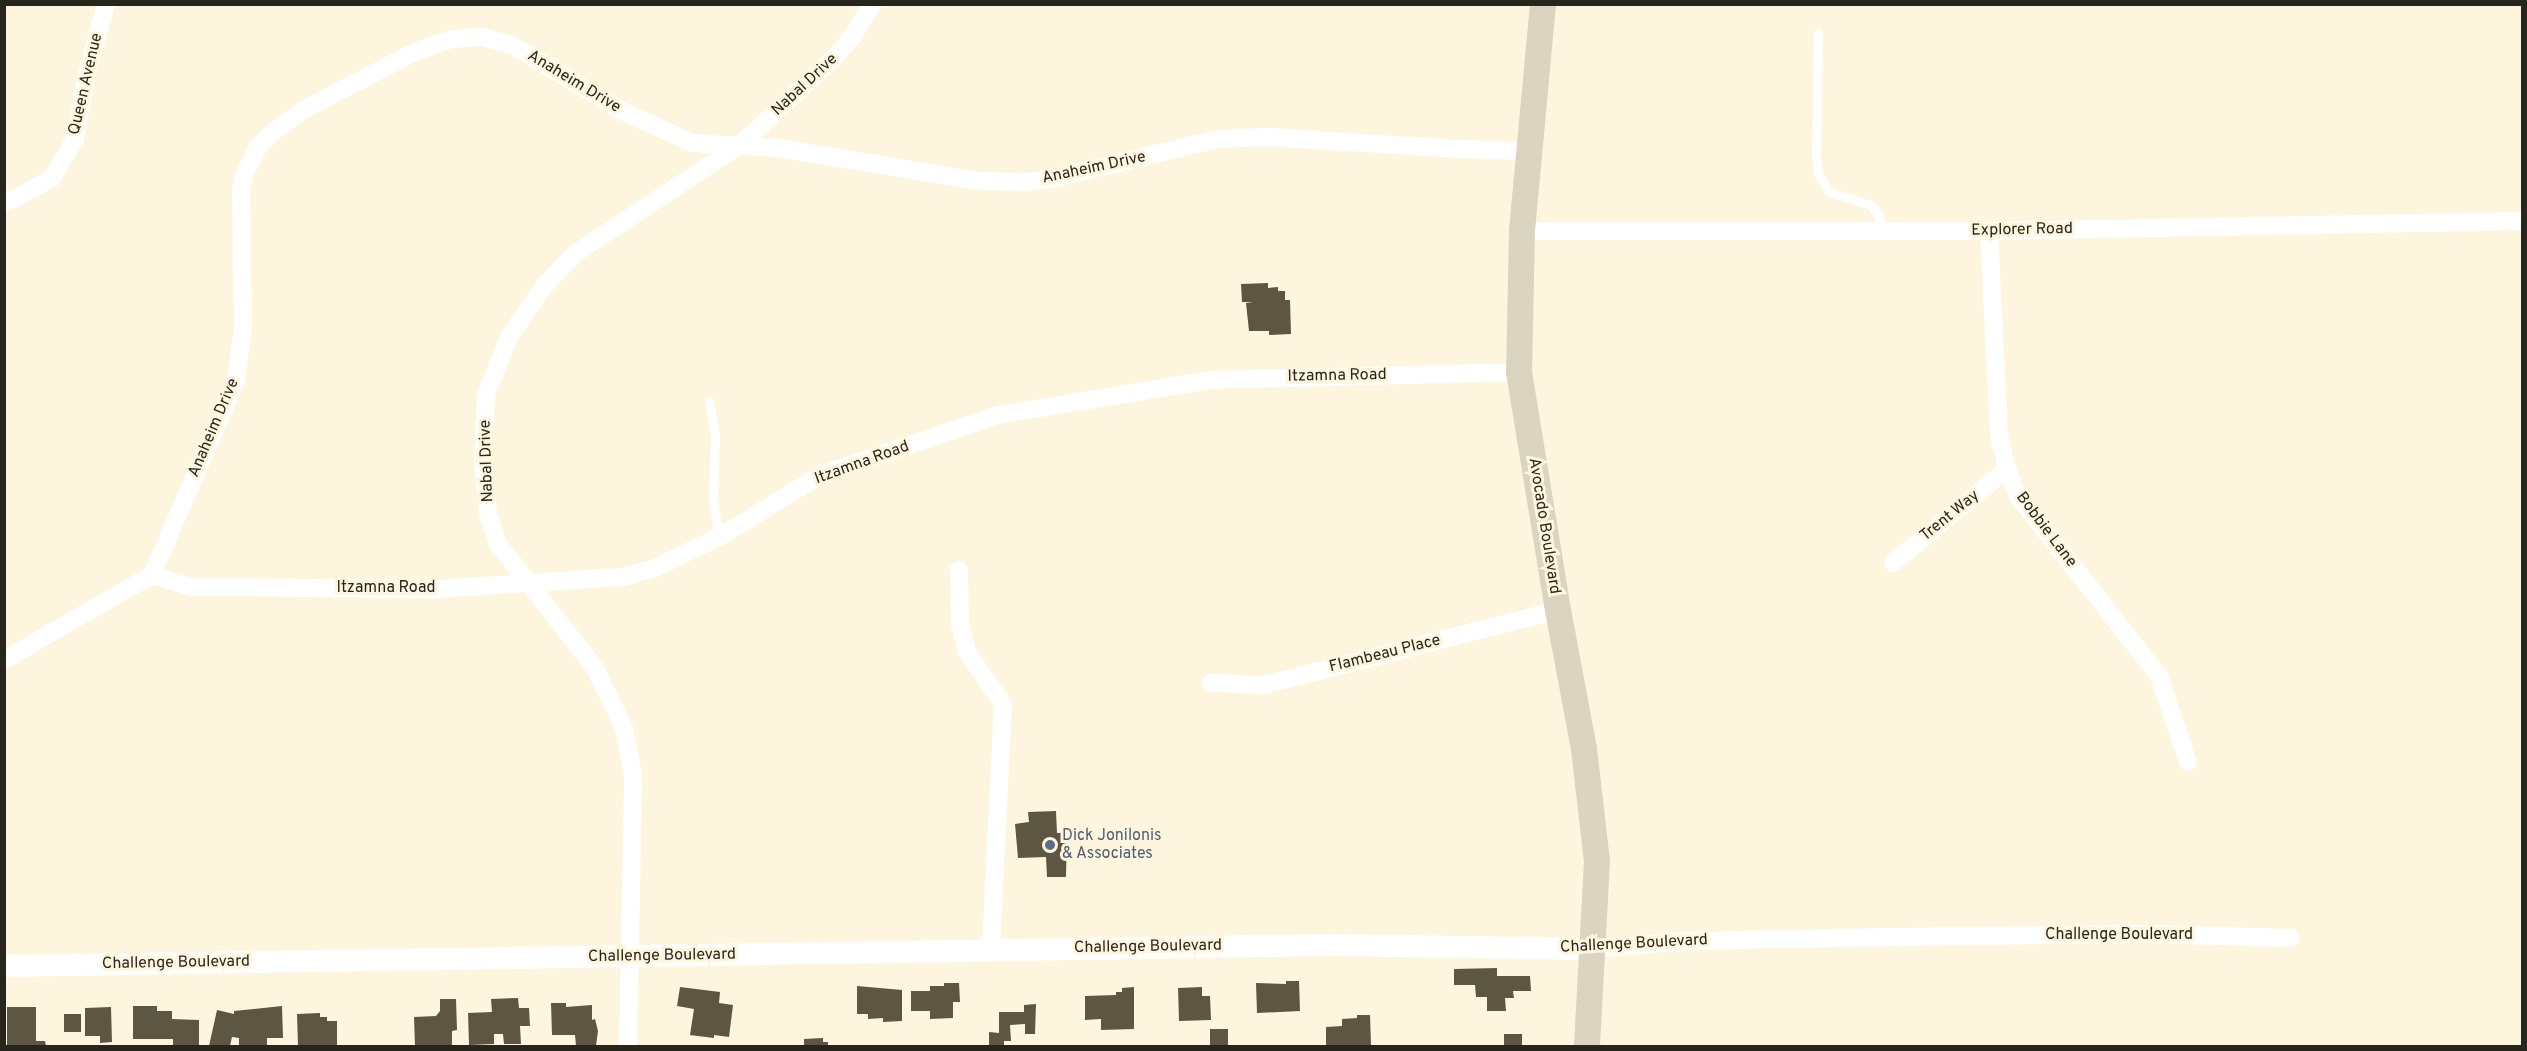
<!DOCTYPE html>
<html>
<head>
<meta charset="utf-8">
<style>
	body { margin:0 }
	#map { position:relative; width:2527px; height:1051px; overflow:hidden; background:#fef5de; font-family:Overpass,sans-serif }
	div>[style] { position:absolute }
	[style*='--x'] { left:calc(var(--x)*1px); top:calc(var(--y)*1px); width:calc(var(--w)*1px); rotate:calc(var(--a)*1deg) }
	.building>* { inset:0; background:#5d5642; transform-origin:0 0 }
	.service>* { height:9px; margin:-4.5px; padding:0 4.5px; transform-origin:4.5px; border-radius:4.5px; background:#fff }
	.minor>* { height:18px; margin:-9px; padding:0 9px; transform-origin:9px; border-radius:9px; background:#fff }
	.tertiary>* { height:22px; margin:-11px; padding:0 11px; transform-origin:11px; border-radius:11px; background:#fff }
	.secondary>* { height:26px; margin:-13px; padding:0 13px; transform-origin:13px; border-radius:13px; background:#dbd4c1 }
	.dots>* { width:16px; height:16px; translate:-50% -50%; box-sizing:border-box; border:3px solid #fef5de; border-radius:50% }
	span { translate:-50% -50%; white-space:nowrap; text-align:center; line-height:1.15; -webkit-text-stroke:6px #fef5de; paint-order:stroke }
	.street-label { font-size:16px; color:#28251c }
	.service-label { font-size:16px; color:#4e5e75 }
	.left { translate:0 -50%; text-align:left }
	.frame { position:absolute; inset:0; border:6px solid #28251c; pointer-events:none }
</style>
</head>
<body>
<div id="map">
	<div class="building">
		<div style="clip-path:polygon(1268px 283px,1268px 288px,1278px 287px,1278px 291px,1285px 291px,1285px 300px,1290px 300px,1291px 334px,1269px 335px,1269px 331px,1249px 331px,1246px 303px,1253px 302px,1242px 302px,1241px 284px)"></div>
		<div style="clip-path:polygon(1056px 811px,1057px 833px,1067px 833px,1066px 877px,1047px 877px,1046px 857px,1018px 858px,1015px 824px,1029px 822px,1028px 812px)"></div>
		<div style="clip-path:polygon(1497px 968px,1497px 976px,1530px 976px,1531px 991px,1513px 991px,1514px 998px,1505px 998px,1506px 1011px,1487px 1011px,1487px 997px,1476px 997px,1475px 985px,1454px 985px,1454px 969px)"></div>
		<div style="clip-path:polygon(1286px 981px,1299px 981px,1300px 1011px,1257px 1013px,1256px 983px,1286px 984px)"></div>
		<div style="clip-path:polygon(944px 983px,959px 983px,960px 1002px,953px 1002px,953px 1018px,930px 1019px,930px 1011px,911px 1011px,911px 991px,930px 991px,930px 986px,944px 986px)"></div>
		<div style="clip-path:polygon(857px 986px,902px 990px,902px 1021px,883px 1022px,883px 1018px,868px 1019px,868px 1014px,857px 1014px)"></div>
		<div style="clip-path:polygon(680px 987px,720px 992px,719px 1003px,733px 1005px,729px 1037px,714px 1035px,714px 1038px,690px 1035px,694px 1009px,677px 1006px)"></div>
		<div style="clip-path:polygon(1134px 987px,1134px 1029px,1101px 1030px,1101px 1019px,1085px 1020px,1085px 996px,1116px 995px,1116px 992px,1122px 992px,1122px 988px)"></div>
		<div style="clip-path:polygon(1202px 987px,1202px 996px,1210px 996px,1211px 1020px,1179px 1021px,1178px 988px)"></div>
		<div style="clip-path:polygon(518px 998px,519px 1008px,529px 1008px,530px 1026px,520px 1026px,521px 1044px,504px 1044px,503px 1034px,494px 1034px,494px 1044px,469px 1045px,468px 1013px,492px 1012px,491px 999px)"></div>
		<div style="clip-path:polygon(440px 999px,456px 999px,457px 1030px,452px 1031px,452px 1046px,415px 1046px,414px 1017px,436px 1016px,440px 1011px)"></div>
		<div style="clip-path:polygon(551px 1003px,566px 1003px,566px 1007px,592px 1005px,592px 1020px,595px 1019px,598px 1031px,596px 1046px,576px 1046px,575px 1035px,552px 1035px)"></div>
		<div style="clip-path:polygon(1036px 1004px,1035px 1034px,1025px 1034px,1025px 1024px,1010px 1025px,1011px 1041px,1004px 1041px,1004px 1046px,989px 1046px,989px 1032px,999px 1033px,999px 1012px,1024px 1012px,1024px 1005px)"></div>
		<div style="clip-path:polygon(133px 1006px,157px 1006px,157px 1011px,172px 1011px,172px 1019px,199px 1020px,199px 1045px,173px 1045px,173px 1039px,133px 1039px)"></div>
		<div style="clip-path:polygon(282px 1006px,283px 1038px,267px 1038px,267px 1046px,239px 1046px,239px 1038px,232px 1037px,230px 1046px,209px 1046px,217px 1010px,234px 1014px,234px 1011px)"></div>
		<div style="clip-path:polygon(7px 1007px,36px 1007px,36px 1041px,45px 1041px,46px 1046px,7px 1046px)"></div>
		<div style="clip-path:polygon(111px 1007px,112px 1042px,100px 1043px,100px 1036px,85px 1036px,85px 1008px)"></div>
		<div style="clip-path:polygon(320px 1013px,320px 1017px,327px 1017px,327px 1021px,337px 1021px,337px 1046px,298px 1046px,297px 1014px)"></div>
		<div style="left:64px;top:1014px;width:17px;height:18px"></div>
		<div style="clip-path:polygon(1357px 1015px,1370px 1015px,1371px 1045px,1326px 1046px,1326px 1027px,1342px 1026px,1342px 1019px,1357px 1018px)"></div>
		<div style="left:1210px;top:1029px;width:18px;height:17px"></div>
		<div style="left:1504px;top:1034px;width:18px;height:12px"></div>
		<div style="clip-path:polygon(823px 1038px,823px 1042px,828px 1042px,828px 1046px,804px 1046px,804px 1039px)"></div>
	</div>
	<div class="service">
		<div style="--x:1818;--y:33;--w:125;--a:90.9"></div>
		<div style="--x:1816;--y:158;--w:15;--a:82"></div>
		<div style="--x:1818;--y:173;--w:22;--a:60"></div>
		<div style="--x:1829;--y:192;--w:44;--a:17.2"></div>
		<div style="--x:1871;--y:205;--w:14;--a:54"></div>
		<div style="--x:1879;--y:216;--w:15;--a:82"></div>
		<div style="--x:709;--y:401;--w:36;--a:80"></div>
		<div style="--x:715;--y:436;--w:64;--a:91.8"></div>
		<div style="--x:713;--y:500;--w:37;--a:81"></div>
	</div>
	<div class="minor">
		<div style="--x:4;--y:202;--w:13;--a:-18"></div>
		<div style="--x:16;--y:198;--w:41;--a:-29.1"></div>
		<div style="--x:52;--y:178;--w:45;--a:-59.5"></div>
		<div style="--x:75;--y:139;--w:63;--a:-79.9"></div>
		<div style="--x:86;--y:77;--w:76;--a:-74.7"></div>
		<div style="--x:1522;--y:231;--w:467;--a:0"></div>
		<div style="--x:1989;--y:231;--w:533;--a:-1.07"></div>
		<div style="--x:1989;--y:231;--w:205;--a:87.2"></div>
		<div style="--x:1999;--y:436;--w:34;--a:76"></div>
		<div style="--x:2007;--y:469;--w:29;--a:68"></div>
		<div style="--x:2018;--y:496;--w:229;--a:51.9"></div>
		<div style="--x:2159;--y:676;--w:91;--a:71.4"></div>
		<div style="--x:1893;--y:563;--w:148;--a:-39.5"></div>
		<div style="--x:959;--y:570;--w:55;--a:89"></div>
		<div style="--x:960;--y:625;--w:28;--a:75"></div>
		<div style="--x:967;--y:652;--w:63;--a:55.3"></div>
		<div style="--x:1003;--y:704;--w:245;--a:92.8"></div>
		<div style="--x:152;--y:575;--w:42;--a:16.7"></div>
		<div style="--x:192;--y:587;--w:244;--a:0.5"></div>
		<div style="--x:436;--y:589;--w:187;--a:-3.7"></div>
		<div style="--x:623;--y:577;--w:35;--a:-16"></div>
		<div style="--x:657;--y:567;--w:69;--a:-25.8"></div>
		<div style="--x:719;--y:537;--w:119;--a:-31.3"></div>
		<div style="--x:821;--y:475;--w:187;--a:-18.7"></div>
		<div style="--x:998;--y:415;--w:214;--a:-9.4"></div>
		<div style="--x:1209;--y:380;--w:310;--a:-1.5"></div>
		<div style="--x:4;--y:660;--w:171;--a:-29.9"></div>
		<div style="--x:152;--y:575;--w:211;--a:-66.6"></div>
		<div style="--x:236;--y:381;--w:54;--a:-82.6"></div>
		<div style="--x:243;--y:327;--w:137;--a:-90.8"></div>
		<div style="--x:241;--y:190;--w:15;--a:-79"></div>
		<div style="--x:244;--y:175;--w:31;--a:-63"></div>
		<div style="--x:258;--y:147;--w:21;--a:-45"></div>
		<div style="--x:273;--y:132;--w:37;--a:-36"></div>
		<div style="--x:303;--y:110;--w:128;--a:-27.4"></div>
		<div style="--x:417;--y:51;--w:37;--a:-19"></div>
		<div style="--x:452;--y:39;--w:31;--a:-4"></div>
		<div style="--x:483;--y:37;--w:32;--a:16"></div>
		<div style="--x:514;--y:46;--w:124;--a:31.1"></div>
		<div style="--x:620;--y:110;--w:79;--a:24.6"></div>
		<div style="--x:692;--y:143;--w:86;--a:3.3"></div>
		<div style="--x:778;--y:148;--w:202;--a:9.4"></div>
		<div style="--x:977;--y:181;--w:50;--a:1.1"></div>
		<div style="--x:1027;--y:182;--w:28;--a:-8"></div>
		<div style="--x:1055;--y:178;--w:167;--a:-13.5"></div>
		<div style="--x:1217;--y:139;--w:51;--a:-2.2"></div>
		<div style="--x:1268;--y:137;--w:189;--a:3.6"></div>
		<div style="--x:1457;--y:149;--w:71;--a:1.6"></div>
		<div style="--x:1211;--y:683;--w:53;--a:2.2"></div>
		<div style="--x:1264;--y:685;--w:303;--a:-14.3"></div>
		<div style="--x:1594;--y:949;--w:92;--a:-5"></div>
		<div style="--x:1686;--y:941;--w:209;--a:-1.1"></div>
		<div style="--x:1895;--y:937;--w:251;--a:-0.7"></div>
		<div style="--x:2146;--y:934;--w:145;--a:1.6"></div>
		<div style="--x:628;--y:1046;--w:272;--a:-88.9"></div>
		<div style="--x:633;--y:774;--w:47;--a:-101.1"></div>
		<div style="--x:624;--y:728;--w:67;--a:-115.8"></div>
		<div style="--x:595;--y:668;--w:157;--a:-128"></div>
		<div style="--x:498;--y:544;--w:33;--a:-108"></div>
		<div style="--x:488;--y:513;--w:52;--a:-95.5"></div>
		<div style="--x:483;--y:461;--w:66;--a:-87.4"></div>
		<div style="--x:486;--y:395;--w:62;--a:-68.4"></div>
		<div style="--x:509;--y:337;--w:62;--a:-55.5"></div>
		<div style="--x:544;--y:286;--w:46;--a:-45.9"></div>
		<div style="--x:576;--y:253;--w:198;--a:-33.4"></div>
		<div style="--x:741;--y:144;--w:125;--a:-42.7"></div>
		<div style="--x:833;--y:59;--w:30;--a:-49"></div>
		<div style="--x:853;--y:36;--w:37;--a:-59"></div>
	</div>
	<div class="tertiary">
		<div style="--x:4;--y:966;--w:1329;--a:-0.91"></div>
		<div style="--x:1333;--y:945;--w:261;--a:0.9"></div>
	</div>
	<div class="secondary">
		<div style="--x:1543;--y:4;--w:228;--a:95.3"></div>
		<div style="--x:1522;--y:231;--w:141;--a:91.2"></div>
		<div style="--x:1519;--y:372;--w:241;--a:80.7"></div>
		<div style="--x:1558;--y:610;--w:141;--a:79.4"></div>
		<div style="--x:1584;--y:749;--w:113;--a:83.4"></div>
		<div style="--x:1597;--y:861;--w:185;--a:93.1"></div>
	</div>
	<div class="dots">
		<div style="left:1050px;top:845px;background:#5c6f8a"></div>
	</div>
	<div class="street-label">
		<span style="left:574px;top:82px;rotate:31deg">Anaheim Drive</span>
		<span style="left:86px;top:84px;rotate:-77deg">Queen Avenue</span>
		<span style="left:805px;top:85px;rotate:-43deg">Nabal Drive</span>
		<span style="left:1094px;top:168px;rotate:-12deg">Anaheim Drive</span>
		<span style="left:2022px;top:230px;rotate:-1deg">Explorer Road</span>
		<span style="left:1337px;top:376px;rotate:-1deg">Itzamna Road</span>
		<span style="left:214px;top:428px;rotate:-67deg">Anaheim Drive</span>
		<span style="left:487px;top:461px;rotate:-92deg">Nabal Drive</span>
		<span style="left:862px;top:463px;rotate:-20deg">Itzamna Road</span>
		<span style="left:1950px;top:516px;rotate:-39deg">Trent Way</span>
		<span style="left:1544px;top:526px;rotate:81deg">Avocado Boulevard</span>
		<span style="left:2046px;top:530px;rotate:53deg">Bobbie Lane</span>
		<span style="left:386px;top:588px">Itzamna Road</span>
		<span style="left:1385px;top:654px;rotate:-14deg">Flambeau Place</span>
		<span style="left:2119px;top:935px">Challenge Boulevard</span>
		<span style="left:1634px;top:944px;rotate:-3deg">Challenge Boulevard</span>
		<span style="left:1148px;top:947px;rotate:-1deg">Challenge Boulevard</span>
		<span style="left:662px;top:956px;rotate:-1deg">Challenge Boulevard</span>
		<span style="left:176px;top:963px;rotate:-1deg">Challenge Boulevard</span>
	</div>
	<div class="service-label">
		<span class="left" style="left:1062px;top:845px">Dick Jonilonis<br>&amp; Associates</span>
	</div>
	<div class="frame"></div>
</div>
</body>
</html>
